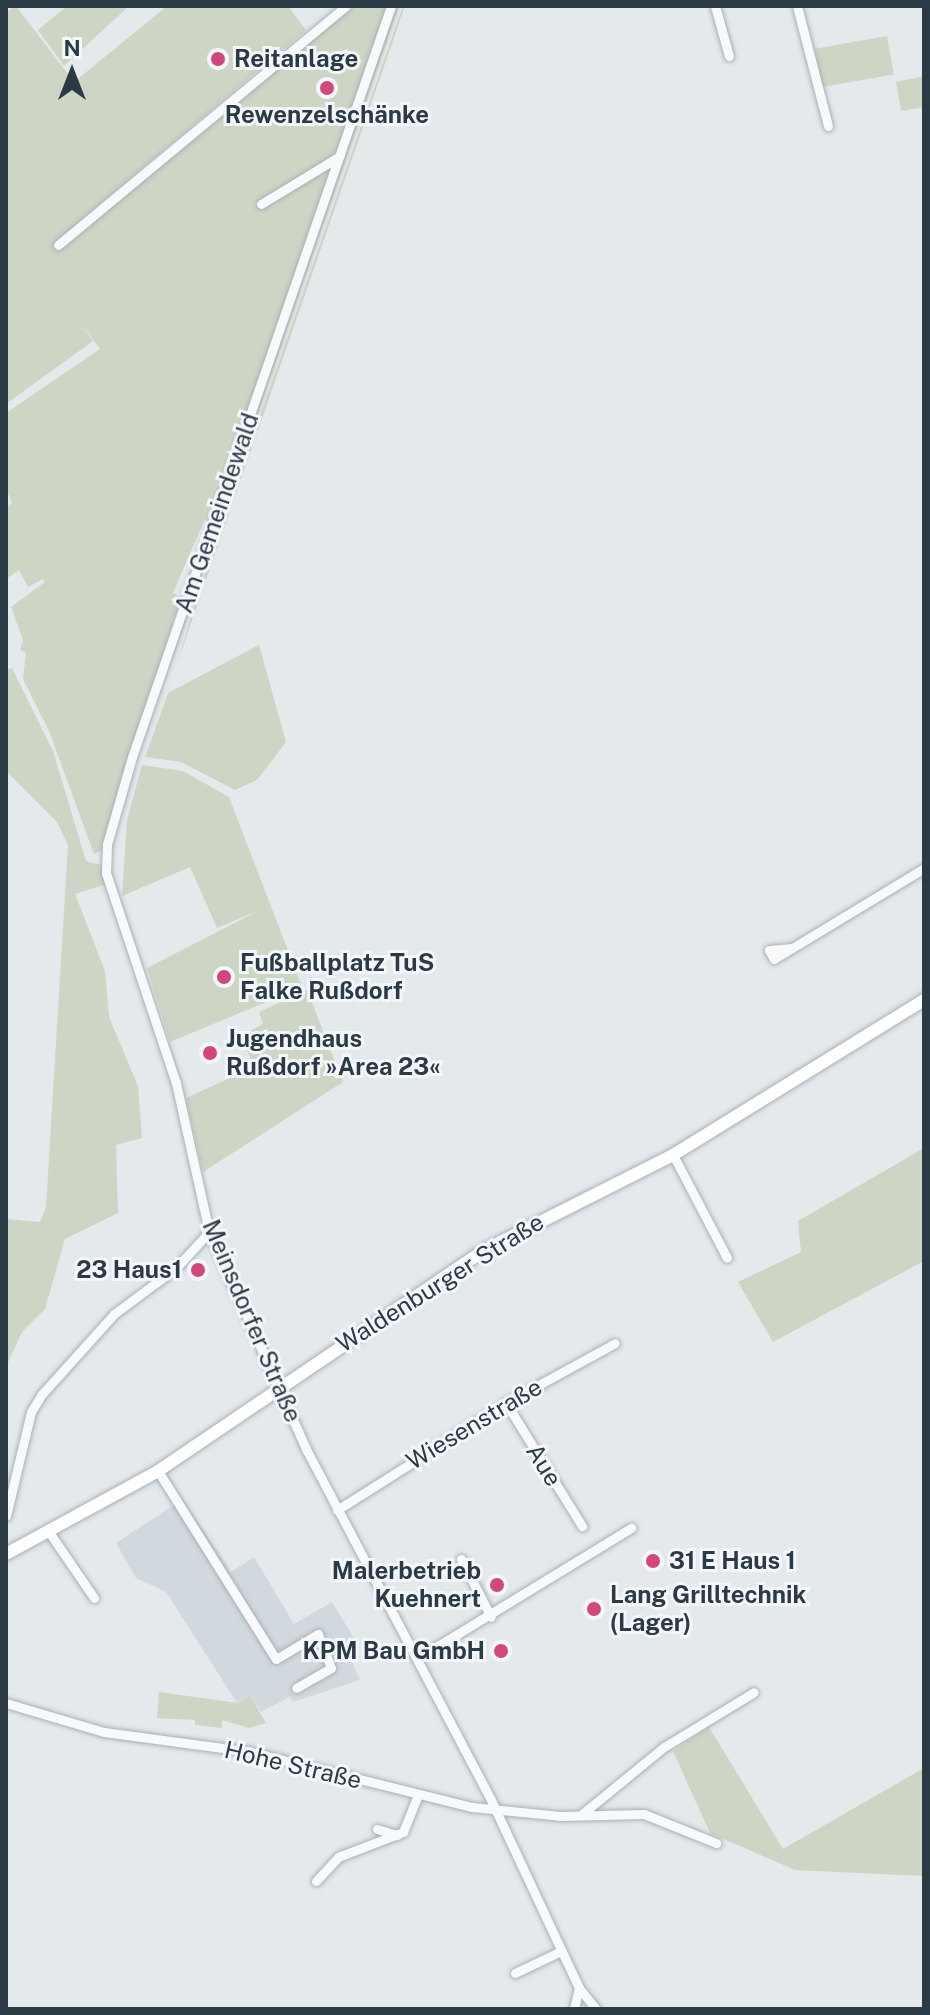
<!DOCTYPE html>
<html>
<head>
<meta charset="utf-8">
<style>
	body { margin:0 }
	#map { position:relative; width:930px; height:2015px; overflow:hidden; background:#e4e9ec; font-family:"Public Sans",sans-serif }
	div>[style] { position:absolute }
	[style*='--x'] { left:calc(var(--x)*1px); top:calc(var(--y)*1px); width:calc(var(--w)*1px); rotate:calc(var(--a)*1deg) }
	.built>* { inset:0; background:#d2d9de }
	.green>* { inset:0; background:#cdd6c5; transform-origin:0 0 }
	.roads { filter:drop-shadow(0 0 2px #a9b1b7) drop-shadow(0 0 2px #a9b1b7) }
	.minor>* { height:9px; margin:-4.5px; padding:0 4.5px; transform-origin:4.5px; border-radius:4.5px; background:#f7f9fa }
	.secondary>* { height:12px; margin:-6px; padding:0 6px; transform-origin:6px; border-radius:6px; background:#fff }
	.dots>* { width:22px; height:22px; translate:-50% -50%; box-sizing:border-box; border:4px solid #f4f7f9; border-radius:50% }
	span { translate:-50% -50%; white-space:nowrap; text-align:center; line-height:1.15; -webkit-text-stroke:6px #f4f7f9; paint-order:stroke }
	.poi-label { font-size:24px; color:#2b3b45; font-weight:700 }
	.left { translate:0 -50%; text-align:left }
	.right { translate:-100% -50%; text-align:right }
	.street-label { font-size:24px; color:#2b3b45 }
	.frame { position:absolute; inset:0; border:8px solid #2b3b45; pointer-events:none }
	.north { position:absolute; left:32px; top:32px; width:80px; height:80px; -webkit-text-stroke:6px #f4f7f9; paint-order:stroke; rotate:0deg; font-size:22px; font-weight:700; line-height:32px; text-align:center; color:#2b3b45 }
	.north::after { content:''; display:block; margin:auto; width:28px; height:36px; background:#2b3b45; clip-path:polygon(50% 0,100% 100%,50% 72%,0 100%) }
</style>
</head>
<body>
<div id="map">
	<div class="built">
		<div style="clip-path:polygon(183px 1499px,231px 1572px,254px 1557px,294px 1624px,332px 1602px,354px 1638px,345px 1646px,360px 1680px,293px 1702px,289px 1697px,261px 1712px,250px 1695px,237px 1703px,166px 1592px,136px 1578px,116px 1543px)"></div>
	</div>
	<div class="green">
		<div style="clip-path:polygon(16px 6px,74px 82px,167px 6px,288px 6px,306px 30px,67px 232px,351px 6px,387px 6px,210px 520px,205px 519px,173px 593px,181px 597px,102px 850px,94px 854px,49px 731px,23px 679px,26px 653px,20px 650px,23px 640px,11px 607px,45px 582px,43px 579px,28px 587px,19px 570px,6px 579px,6px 507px,12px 503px,6px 488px,6px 413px,100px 349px,79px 320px,93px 341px,6px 404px,6px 12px)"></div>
		<div style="clip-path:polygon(67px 6px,129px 6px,64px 66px,38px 30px)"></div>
		<div style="clip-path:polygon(394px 6px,399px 6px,173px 658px,171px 656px)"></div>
		<div style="clip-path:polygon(403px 6px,405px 6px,178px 661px,195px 603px)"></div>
		<div style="left:887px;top:36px;width:39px;height:73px;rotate:80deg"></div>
		<div style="clip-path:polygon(924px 76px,924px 107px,901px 111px,896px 82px)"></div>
		<div style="clip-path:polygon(259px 645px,286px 742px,257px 780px,235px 790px,181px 762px,145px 757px,168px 693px)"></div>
		<div style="clip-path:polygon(12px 668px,53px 751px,86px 861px,101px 865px,104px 877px,104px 885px,75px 894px,105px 971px,109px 1017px,138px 1086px,142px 1138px,116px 1145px,118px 1213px,65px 1239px,45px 1309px,22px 1332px,6px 1367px,6px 1219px,40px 1222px,46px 1207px,68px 845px,57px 822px,6px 771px,6px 670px)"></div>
		<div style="clip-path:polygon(142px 765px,183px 771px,229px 797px,302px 987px,170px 1042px,147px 968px,258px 911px,217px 928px,190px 867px,122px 896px,127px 820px)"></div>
		<div style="clip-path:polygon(307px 990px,343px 1082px,203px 1172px,186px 1098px,254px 1067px,241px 1036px,263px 1024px,259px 1012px)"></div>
		<div style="clip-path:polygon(924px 1148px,924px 1261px,773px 1342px,738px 1282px,801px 1252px,798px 1221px)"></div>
		<div style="clip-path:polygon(159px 1692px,238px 1703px,250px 1695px,266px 1723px,249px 1728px,222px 1720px,222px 1728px,212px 1727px,195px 1725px,195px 1720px,157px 1718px)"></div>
		<div style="clip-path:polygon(709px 1727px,783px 1849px,924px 1768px,924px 1876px,795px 1870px,710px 1833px,673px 1751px)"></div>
	</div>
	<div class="roads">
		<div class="minor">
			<div style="--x:391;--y:6;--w:794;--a:109.03"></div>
			<div style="--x:132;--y:757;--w:91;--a:106"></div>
			<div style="--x:107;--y:844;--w:29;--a:92"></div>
			<div style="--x:106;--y:873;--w:221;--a:71.6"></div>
			<div style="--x:176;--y:1083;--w:153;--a:77.5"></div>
			<div style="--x:209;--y:1232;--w:238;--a:65.9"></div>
			<div style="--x:306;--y:1449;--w:397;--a:62.2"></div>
			<div style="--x:491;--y:1800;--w:208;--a:64.9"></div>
			<div style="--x:579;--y:1988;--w:27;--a:51"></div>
			<div style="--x:715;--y:6;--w:52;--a:74.4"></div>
			<div style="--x:797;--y:6;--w:124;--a:75.5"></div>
			<div style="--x:261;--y:204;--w:92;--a:-31.3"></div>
			<div style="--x:58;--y:245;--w:374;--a:-39.7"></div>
			<div style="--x:792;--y:948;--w:23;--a:175"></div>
			<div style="--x:769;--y:950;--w:10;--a:61"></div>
			<div style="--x:774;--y:959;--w:175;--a:-31.2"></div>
			<div style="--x:673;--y:1155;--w:116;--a:62.3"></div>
			<div style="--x:506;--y:1403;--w:145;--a:58.3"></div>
			<div style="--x:158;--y:1471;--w:222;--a:57.9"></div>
			<div style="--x:276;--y:1659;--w:49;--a:-30.8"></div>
			<div style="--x:318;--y:1634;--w:36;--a:69"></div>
			<div style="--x:331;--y:1668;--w:40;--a:150.3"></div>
			<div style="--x:337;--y:1510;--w:200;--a:-32.3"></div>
			<div style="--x:506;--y:1403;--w:124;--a:-28.8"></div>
			<div style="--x:6;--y:1516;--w:107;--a:-76.5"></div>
			<div style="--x:31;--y:1412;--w:21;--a:-59"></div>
			<div style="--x:42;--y:1394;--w:108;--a:-48"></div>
			<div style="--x:114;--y:1314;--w:79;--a:-36.7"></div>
			<div style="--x:177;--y:1267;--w:47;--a:-47.6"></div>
			<div style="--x:49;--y:1532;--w:80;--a:55.7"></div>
			<div style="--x:461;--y:1559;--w:65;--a:62.7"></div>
			<div style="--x:418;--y:1658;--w:250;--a:-31.4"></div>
			<div style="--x:6;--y:1703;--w:102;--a:16.5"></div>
			<div style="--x:104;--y:1732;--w:148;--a:7.7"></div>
			<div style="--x:251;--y:1752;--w:228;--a:14"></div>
			<div style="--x:472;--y:1807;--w:88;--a:5.8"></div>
			<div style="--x:560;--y:1816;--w:84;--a:-1.4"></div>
			<div style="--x:644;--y:1814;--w:78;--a:21.9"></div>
			<div style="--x:582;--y:1814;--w:106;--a:-39.3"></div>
			<div style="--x:664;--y:1747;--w:105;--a:-31.4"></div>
			<div style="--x:377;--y:1829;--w:21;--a:17"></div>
			<div style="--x:316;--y:1881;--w:33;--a:-47"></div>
			<div style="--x:338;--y:1857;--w:70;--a:-21"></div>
			<div style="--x:403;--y:1832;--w:40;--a:-68"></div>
			<div style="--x:515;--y:1973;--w:51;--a:-25.6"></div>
			<div style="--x:574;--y:2009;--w:22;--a:-77"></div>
		</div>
		<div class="secondary">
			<div style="--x:6;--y:1554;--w:173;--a:-28.6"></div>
			<div style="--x:158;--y:1471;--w:390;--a:-34.1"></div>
			<div style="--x:481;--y:1252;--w:215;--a:-26.8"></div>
			<div style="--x:673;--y:1155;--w:295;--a:-31.7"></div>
		</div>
	</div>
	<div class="dots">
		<div style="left:218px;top:59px;background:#d2487e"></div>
		<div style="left:327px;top:88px;background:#d2487e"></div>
		<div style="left:224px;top:977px;background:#d2487e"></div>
		<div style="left:210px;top:1053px;background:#d2487e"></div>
		<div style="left:198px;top:1270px;background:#d2487e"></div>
		<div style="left:653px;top:1561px;background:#d2487e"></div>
		<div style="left:497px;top:1585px;background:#d2487e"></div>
		<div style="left:594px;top:1609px;background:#d2487e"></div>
		<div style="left:501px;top:1651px;background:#d2487e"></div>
	</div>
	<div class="poi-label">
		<span class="left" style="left:234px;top:59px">Reitanlage</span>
		<span style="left:327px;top:115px">Rewenzelschänke</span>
		<span class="left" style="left:240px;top:977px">Fußballplatz TuS<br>Falke Rußdorf</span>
		<span class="left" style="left:226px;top:1053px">Jugendhaus<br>Rußdorf »Area 23«</span>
		<span class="right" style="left:182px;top:1270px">23 Haus1</span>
		<span class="left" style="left:669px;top:1561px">31 E Haus 1</span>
		<span class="right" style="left:481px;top:1585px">Malerbetrieb<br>Kuehnert</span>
		<span class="left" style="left:610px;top:1609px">Lang Grilltechnik<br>(Lager)</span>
		<span class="right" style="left:485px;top:1651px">KPM Bau GmbH</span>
	</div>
	<div class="street-label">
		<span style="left:217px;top:513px;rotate:-71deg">Am Gemeindewald</span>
		<span style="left:440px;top:1283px;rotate:-32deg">Waldenburger Straße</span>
		<span style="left:252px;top:1321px;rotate:67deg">Meinsdorfer Straße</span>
		<span style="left:474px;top:1424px;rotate:-31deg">Wiesenstraße</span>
		<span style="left:544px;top:1465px;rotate:58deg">Aue</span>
		<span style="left:293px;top:1765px;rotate:13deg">Hohe Straße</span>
	</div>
	<div class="frame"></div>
	<div class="north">N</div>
</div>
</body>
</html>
